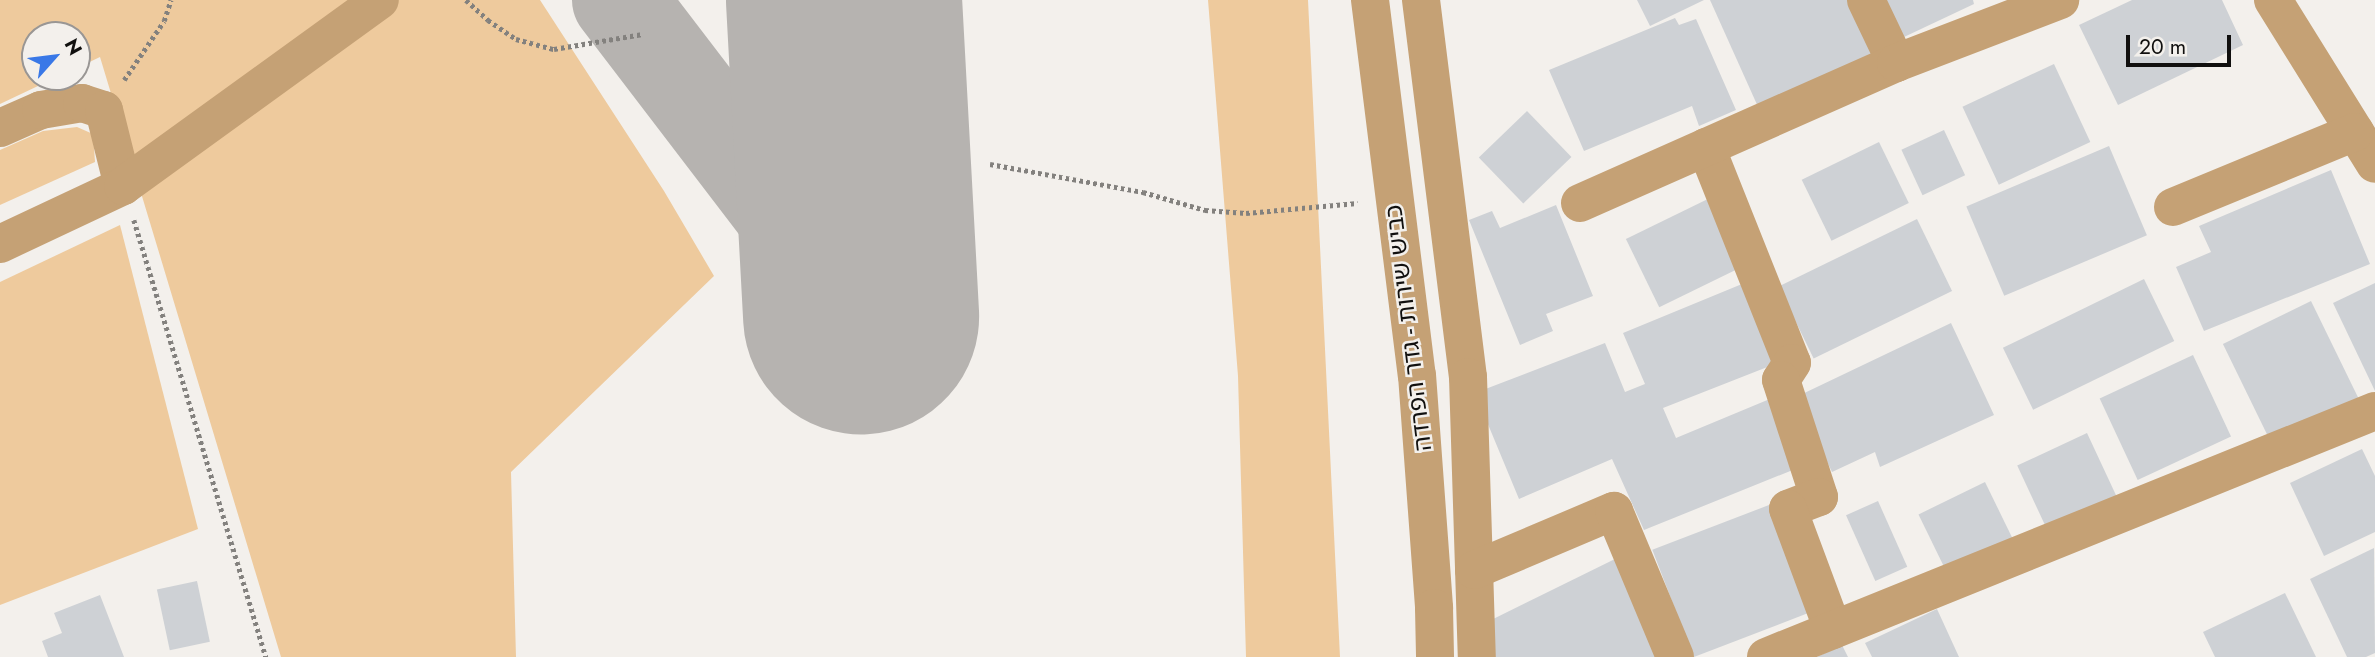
<!DOCTYPE html>
<html>
<head>
<meta charset="utf-8">
<style>
	body { margin:0 }
	#map { position:relative; width:2375px; height:657px; overflow:hidden; background:#f3f0ec; font-family:Jost,"Noto Sans Hebrew",sans-serif }
	div>[style] { position:absolute }
	[style*='--x'] { left:calc(var(--x)*1px); top:calc(var(--y)*1px); width:calc(var(--w)*1px); rotate:calc(var(--a)*1deg) }
	.green>* { inset:0; background:#eeca9d }
	.taxiway>* { height:94px; margin:-47px; padding:0 47px; transform-origin:47px; border-radius:47px; background:#b6b3b0 }
	.runway>* { height:236px; margin:-118px; padding:0 118px; transform-origin:118px; border-radius:118px; background:#b6b3b0 }
	.building>* { inset:0; background:#ced1d5; transform-origin:0 0 }
	.path>* { height:4.5px; margin-top:-2.25px; transform-origin:0; background:repeating-linear-gradient(90deg,#83817e 0 3.5px,transparent 0 7px) }
	.minor>* { height:38px; margin:-19px; padding:0 19px; transform-origin:19px; border-radius:19px; background:#c5a175 }
	span { translate:-50% -50%; white-space:nowrap; text-align:center; line-height:1.15; -webkit-text-stroke:5px #f3f0ec; paint-order:stroke }
	.street-label { font-size:24px; color:#11100f }
	.north { position:absolute; left:21px; top:21px; width:70px; height:70px; box-sizing:border-box; background:#f3f0ec; border:2px solid #999694; border-radius:50%; rotate:62deg; font-size:19px; font-weight:700; line-height:28px; text-align:center; color:#11100f }
	.north::after { content:''; display:block; margin:auto; width:24px; height:32px; background:#3978e7; clip-path:polygon(50% 0,100% 100%,50% 72%,0 100%) }
	.scale { position:absolute; left:2126px; top:35px; width:105px; height:32px; box-sizing:border-box; border:4px solid #11100f; border-top:0; padding-left:9px; font-size:21px; line-height:24px; white-space:nowrap; color:#11100f; -webkit-text-stroke:5px #f3f0ec; paint-order:stroke }
</style>
</head>
<body>
<div id="map">
	<div class="green">
		<div style="clip-path:polygon(0 0,540px 0,664px 191px,714px 276px,511px 472px,516px 657px,281px 657px,100px 57px,77px 68px,77px 35px,35px 35px,35px 77px,57px 77px,0 104px)"></div>
		<div style="clip-path:polygon(1208px 0,1308px 0,1340px 657px,1246px 657px,1238px 376px)"></div>
		<div style="clip-path:polygon(77px 127px,93px 134px,95px 162px,0 205px,0 150px,43px 131px)"></div>
		<div style="clip-path:polygon(120px 225px,198px 529px,0 605px,0 282px)"></div>
	</div>
	<div class="taxiway">
		<div style="--x:619;--y:0;--w:399;--a:52.6"></div>
	</div>
	<div class="runway">
		<div style="--x:844;--y:0;--w:317;--a:86.9"></div>
	</div>
	<div class="building">
		<div style="clip-path:polygon(1637px 0,1704px 0,1650px 26px)"></div>
		<div style="clip-path:polygon(1710px 0,1853px 0,1876px 53px,1759px 109px)"></div>
		<div style="clip-path:polygon(1886px 0,1973px 0,1974px 4px,1904px 37px)"></div>
		<div style="clip-path:polygon(2132px 0,2222px 0,2243px 45px,2118px 105px,2079px 25px)"></div>
		<div style="clip-path:polygon(1675px 18px,1679px 25px,1696px 19px,1736px 110px,1699px 126px,1692px 106px,1584px 151px,1549px 70px)"></div>
		<div style="left:2054px;top:64px;width:86px;height:101px;rotate:65deg"></div>
		<div style="left:1527px;top:111px;width:64px;height:67px;rotate:46deg"></div>
		<div style="left:1944px;top:130px;width:50px;height:47px;rotate:65deg"></div>
		<div style="left:1879px;top:142px;width:68px;height:86px;rotate:64deg"></div>
		<div style="left:2109px;top:146px;width:97px;height:155px;rotate:67deg"></div>
		<div style="clip-path:polygon(2331px 170px,2370px 264px,2204px 331px,2176px 267px,2211px 252px,2199px 226px)"></div>
		<div style="left:1714px;top:196px;width:76px;height:98px;rotate:64deg"></div>
		<div style="clip-path:polygon(1556px 205px,1593px 296px,1546px 314px,1553px 331px,1520px 345px,1469px 220px,1492px 211px,1500px 228px)"></div>
		<div style="left:1917px;top:219px;width:80px;height:154px;rotate:64deg"></div>
		<div style="left:2144px;top:279px;width:69px;height:157px;rotate:64deg"></div>
		<div style="clip-path:polygon(2375px 283px,2375px 391px,2333px 303px)"></div>
		<div style="clip-path:polygon(1742px 284px,1775px 364px,1663px 408px,1676px 438px,1777px 396px,1805px 465px,1644px 530px,1612px 459px,1519px 499px,1475px 393px,1605px 343px,1625px 392px,1645px 384px,1623px 333px)"></div>
		<div style="left:2311px;top:301px;width:113px;height:98px;rotate:64deg"></div>
		<div style="clip-path:polygon(1951px 323px,1994px 415px,1880px 467px,1875px 452px,1832px 472px,1796px 397px)"></div>
		<div style="left:2193px;top:355px;width:90px;height:103px;rotate:65deg"></div>
		<div style="left:2087px;top:433px;width:77px;height:77px;rotate:65deg"></div>
		<div style="clip-path:polygon(2362px 449px,2375px 476px,2375px 532px,2324px 556px,2290px 483px)"></div>
		<div style="left:1985px;top:482px;width:71px;height:74px;rotate:64deg"></div>
		<div style="left:1878px;top:501px;width:72px;height:35px;rotate:66deg"></div>
		<div style="left:1769px;top:505px;width:115px;height:125px;rotate:69deg"></div>
		<div style="clip-path:polygon(2374px 548px,2375px 653px,2366px 657px,2347px 657px,2310px 579px)"></div>
		<div style="clip-path:polygon(1617px 558px,1665px 657px,1491px 657px,1477px 627px)"></div>
		<div style="left:197px;top:581px;width:62px;height:41px;rotate:78deg"></div>
		<div style="clip-path:polygon(2285px 593px,2316px 657px,2215px 657px,2203px 632px)"></div>
		<div style="clip-path:polygon(100px 595px,124px 657px,48px 657px,42px 641px,62px 633px,54px 613px)"></div>
		<div style="clip-path:polygon(1937px 609px,1959px 657px,1872px 657px,1865px 643px)"></div>
		<div style="clip-path:polygon(1842px 645px,1848px 657px,1817px 657px)"></div>
	</div>
	<div class="path">
		<div style="--x:466;--y:0;--w:30;--a:42"></div>
		<div style="--x:488;--y:20;--w:34;--a:34"></div>
		<div style="--x:516;--y:39;--w:39;--a:15"></div>
		<div style="--x:554;--y:49;--w:90;--a:-9.6"></div>
		<div style="--x:124;--y:80;--w:71;--a:-55.9"></div>
		<div style="--x:164;--y:21;--w:22;--a:-72"></div>
		<div style="--x:990;--y:164;--w:156;--a:10.4"></div>
		<div style="--x:1143;--y:192;--w:65;--a:16.2"></div>
		<div style="--x:1205;--y:210;--w:41;--a:4.2"></div>
		<div style="--x:1246;--y:213;--w:112;--a:-5.1"></div>
		<div style="--x:134;--y:220;--w:457;--a:73.2"></div>
	</div>
	<div class="minor">
		<div style="--x:1370;--y:0;--w:378;--a:82.9"></div>
		<div style="--x:1417;--y:375;--w:234;--a:85.8"></div>
		<div style="--x:1434;--y:608;--w:49;--a:88.8"></div>
		<div style="--x:1421;--y:0;--w:380;--a:82.9"></div>
		<div style="--x:1468;--y:377;--w:280;--a:88.2"></div>
		<div style="--x:1866;--y:0;--w:70;--a:64.5"></div>
		<div style="--x:2273;--y:0;--w:193;--a:58.1"></div>
		<div style="--x:0;--y:128;--w:45;--a:-23.7"></div>
		<div style="--x:41;--y:110;--w:42;--a:-9.7"></div>
		<div style="--x:82;--y:103;--w:23;--a:18"></div>
		<div style="--x:104;--y:110;--w:78;--a:76"></div>
		<div style="--x:1706;--y:147;--w:232;--a:68.3"></div>
		<div style="--x:1792;--y:363;--w:20;--a:123"></div>
		<div style="--x:1781;--y:380;--w:123;--a:72"></div>
		<div style="--x:1819;--y:497;--w:33;--a:159"></div>
		<div style="--x:1788;--y:509;--w:129;--a:69.6"></div>
		<div style="--x:1580;--y:203;--w:346;--a:-23.9"></div>
		<div style="--x:1896;--y:63;--w:176;--a:-21"></div>
		<div style="--x:2173;--y:207;--w:197;--a:-22.4"></div>
		<div style="--x:0;--y:244;--w:136;--a:-25.2"></div>
		<div style="--x:123;--y:186;--w:317;--a:-35.9"></div>
		<div style="--x:1474;--y:570;--w:152;--a:-22.9"></div>
		<div style="--x:1614;--y:511;--w:158;--a:67.3"></div>
		<div style="--x:1766;--y:657;--w:657;--a:-22"></div>
	</div>
	<div class="street-label">
		<span style="left:1408px;top:328px;rotate:-97deg">כביש שירות - גדר הפרדה</span>
	</div>
	<div class="north">N</div>
	<div class="scale">20 m</div>
</div>
</body>
</html>
